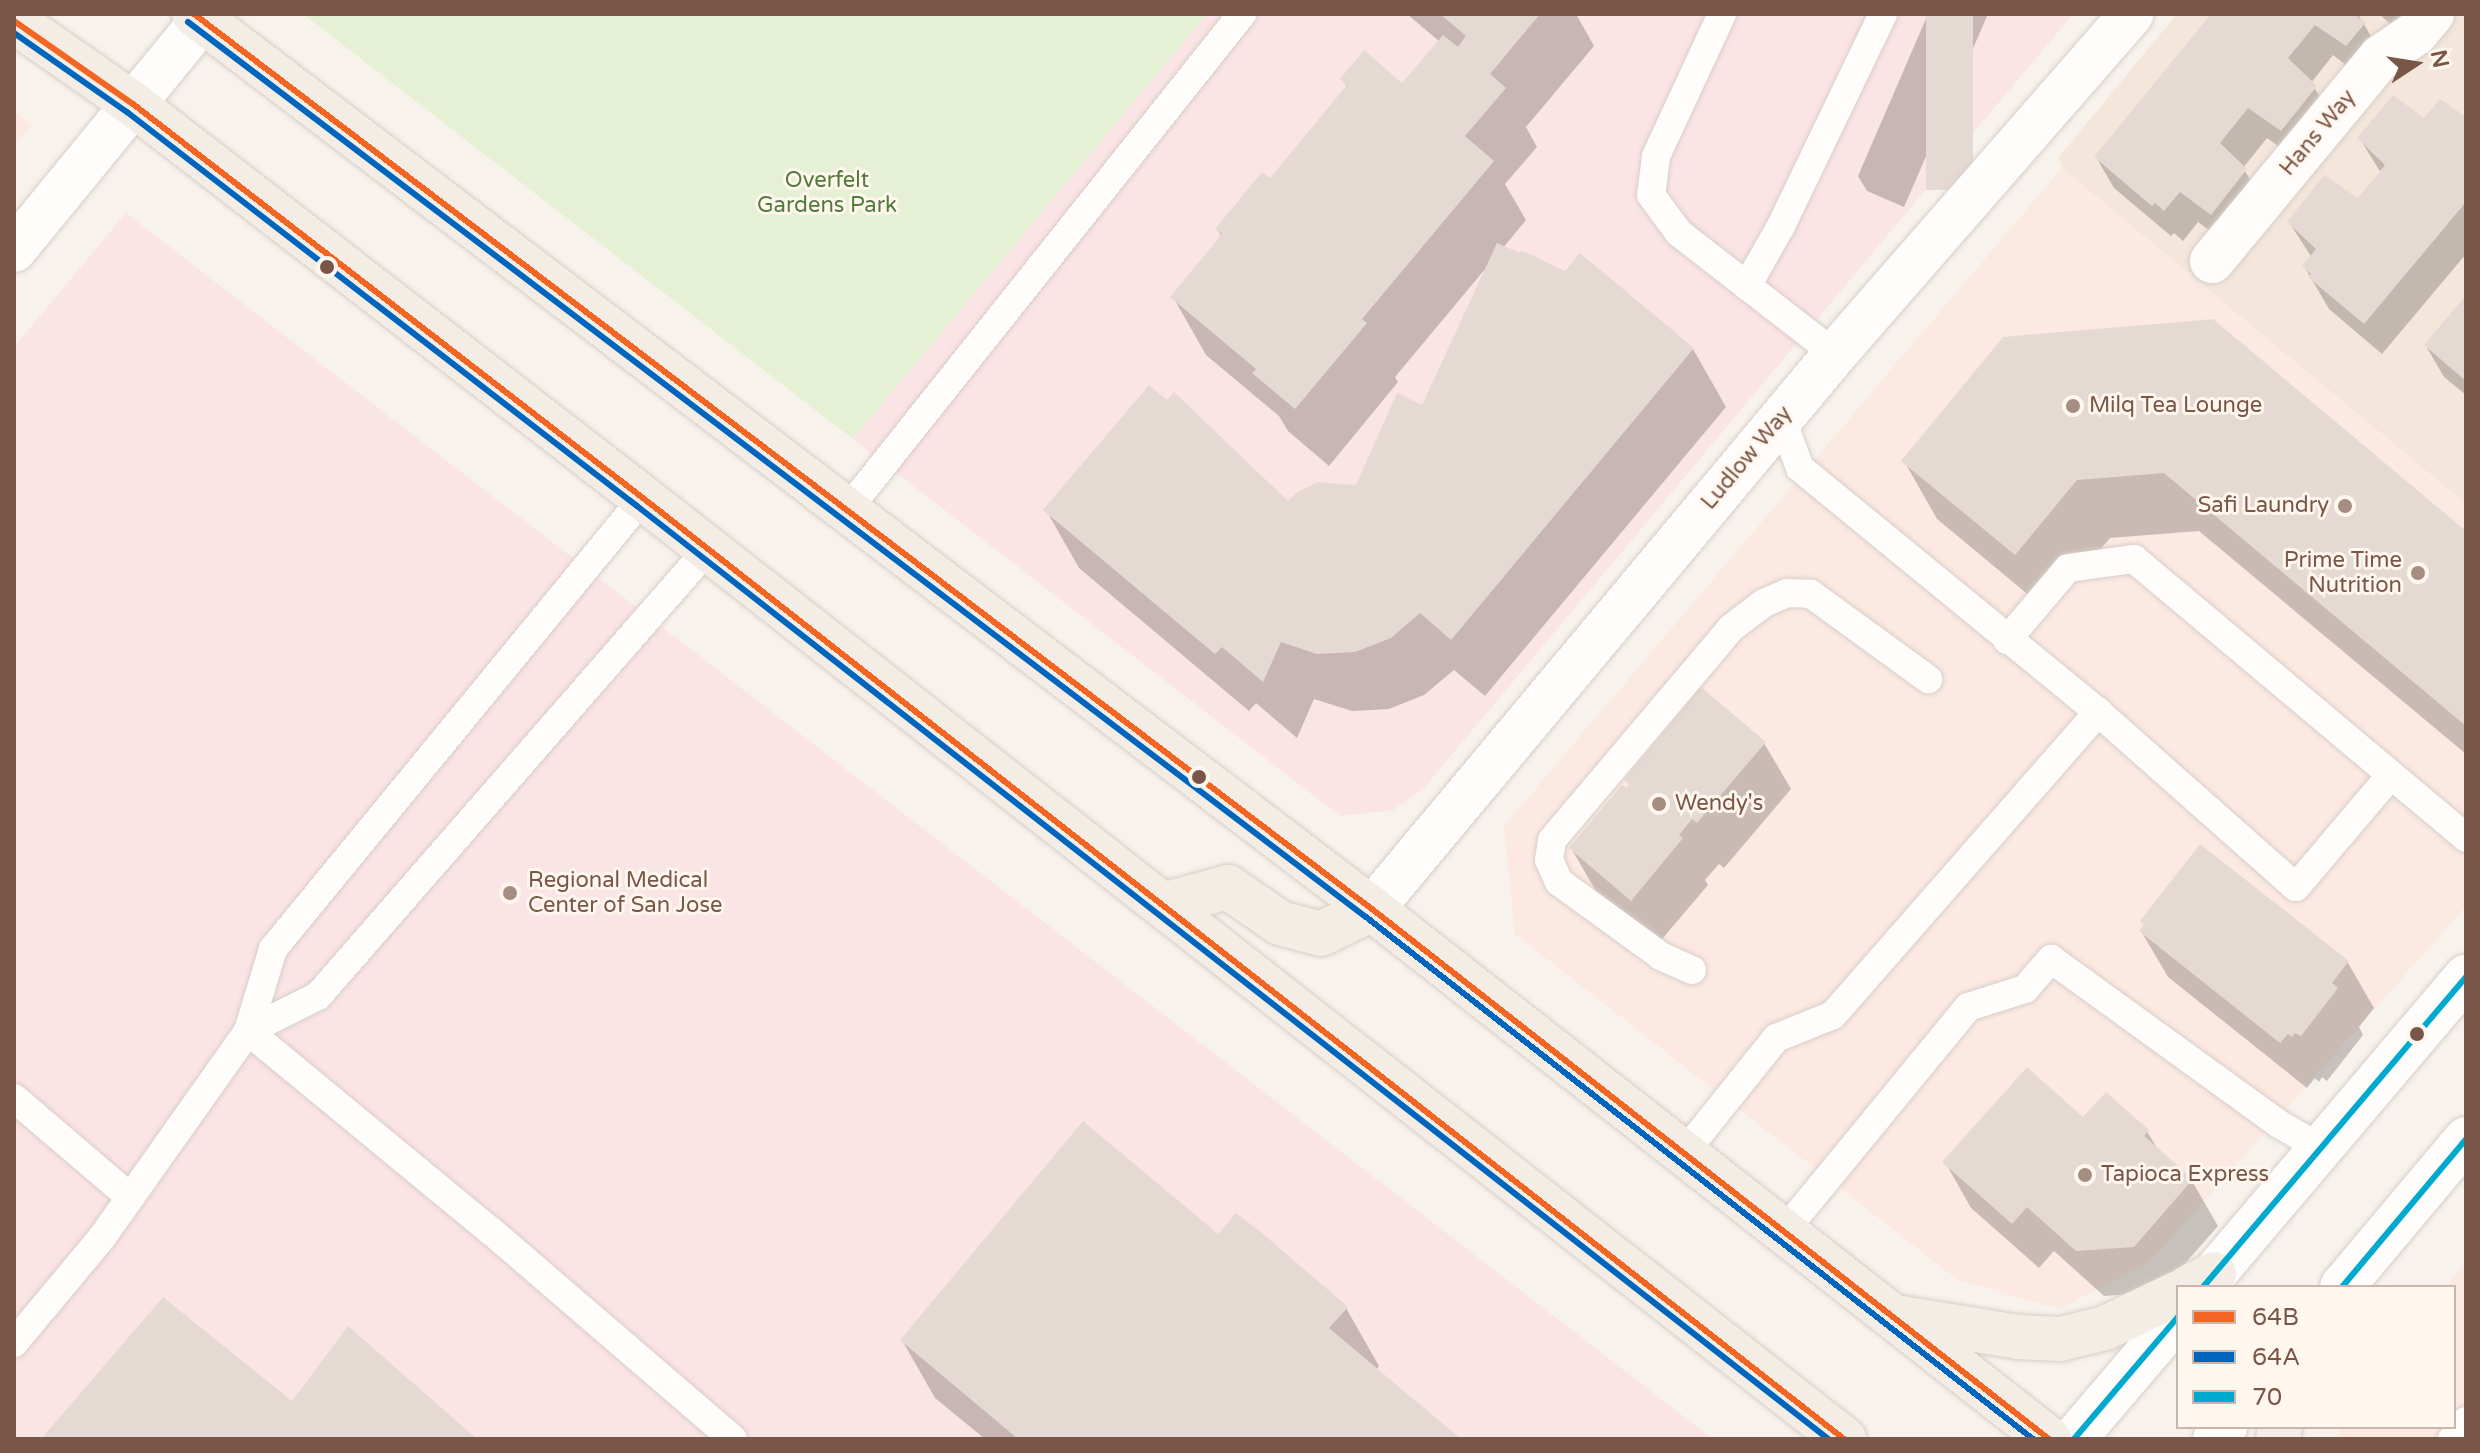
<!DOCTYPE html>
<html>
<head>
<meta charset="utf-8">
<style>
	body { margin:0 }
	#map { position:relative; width:2480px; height:1453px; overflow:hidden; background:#f8f2ec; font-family:"Varela Round",sans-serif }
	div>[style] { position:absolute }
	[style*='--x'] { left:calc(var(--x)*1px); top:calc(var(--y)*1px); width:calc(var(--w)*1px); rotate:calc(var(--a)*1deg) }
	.residential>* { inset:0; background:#f4e6da }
	.commercial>* { inset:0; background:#fce9e2 }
	.medical>* { inset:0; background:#fbe4e5 }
	.green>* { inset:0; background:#e6f0d5 }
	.shadow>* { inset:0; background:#0003 }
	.building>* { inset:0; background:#e5dad3; transform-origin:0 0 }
	.roads { filter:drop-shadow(0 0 2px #d7cec8) drop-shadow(0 0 2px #d7cec8) }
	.service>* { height:28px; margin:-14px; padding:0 14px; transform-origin:14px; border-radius:14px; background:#fefdfc }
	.minor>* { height:44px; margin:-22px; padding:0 22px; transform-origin:22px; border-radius:22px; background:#fefdfc }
	.tertiary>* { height:44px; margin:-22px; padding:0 22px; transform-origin:22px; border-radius:22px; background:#fefdfc }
	.secondary>* { height:44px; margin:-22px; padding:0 22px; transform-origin:22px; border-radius:22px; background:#fefdfc }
	.primary>* { height:44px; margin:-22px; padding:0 22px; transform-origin:22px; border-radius:22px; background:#f3ede5 }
	.bus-1>* { height:6px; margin:-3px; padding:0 3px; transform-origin:3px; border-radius:3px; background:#f26522 }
	.bus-2>* { height:6px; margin:-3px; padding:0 3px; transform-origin:3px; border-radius:3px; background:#0065bd }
	.bus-3>* { height:6px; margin:-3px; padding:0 3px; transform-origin:3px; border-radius:3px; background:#00a9ce }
	.dots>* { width:22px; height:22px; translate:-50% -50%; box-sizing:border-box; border:4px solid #fff7ee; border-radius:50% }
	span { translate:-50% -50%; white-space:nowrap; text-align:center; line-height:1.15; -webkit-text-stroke:6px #fff7ee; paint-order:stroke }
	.street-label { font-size:22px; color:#7a5648 }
	.park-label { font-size:22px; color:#527b3c }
	.poi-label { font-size:22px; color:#7a5648 }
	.left { translate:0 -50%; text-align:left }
	.right { translate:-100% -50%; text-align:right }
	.frame { position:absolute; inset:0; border:16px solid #7a5648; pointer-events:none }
	.legend { position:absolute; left:2176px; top:1285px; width:280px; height:144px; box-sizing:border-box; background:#fff7ee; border:2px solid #cab7ac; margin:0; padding:10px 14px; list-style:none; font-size:24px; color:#7a5648 }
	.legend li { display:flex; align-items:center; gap:16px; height:40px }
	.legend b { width:40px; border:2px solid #cab7ac }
	.north { position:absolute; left:2376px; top:24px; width:80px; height:80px; -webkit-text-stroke:6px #fff7ee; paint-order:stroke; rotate:78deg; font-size:22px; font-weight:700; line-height:32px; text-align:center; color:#7a5648 }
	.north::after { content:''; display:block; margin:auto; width:28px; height:36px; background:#7a5648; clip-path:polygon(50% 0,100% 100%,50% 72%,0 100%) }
</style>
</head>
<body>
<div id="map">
	<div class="residential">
		<div style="clip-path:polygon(2177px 14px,2466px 14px,2466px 504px,2062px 168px,2059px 157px)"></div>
	</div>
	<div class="commercial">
		<div style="clip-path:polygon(14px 111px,32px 125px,14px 146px)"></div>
		<div style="clip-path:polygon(2062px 168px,2466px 504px,2466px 906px,2151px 1261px,2059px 1309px,1958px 1280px,1515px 934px,1504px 826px)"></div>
		<div style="clip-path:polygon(2466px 1262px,2466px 1439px,2338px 1439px,2341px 1427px,2454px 1427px,2454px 1287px,2446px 1287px)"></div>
	</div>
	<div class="medical">
		<div style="clip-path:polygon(1207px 14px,2073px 14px,1423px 789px,1393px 810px,1340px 816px,853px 439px)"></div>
		<div style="clip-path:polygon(126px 213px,1713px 1439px,14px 1439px,14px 347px)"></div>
	</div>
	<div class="green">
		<div style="clip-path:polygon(303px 14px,1207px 14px,853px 439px)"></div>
	</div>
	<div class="shadow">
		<div style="clip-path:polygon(1407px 14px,1576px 14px,1594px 46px,1526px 127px,1537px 147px,1505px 184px,1526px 220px,1503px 248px,1693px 349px,1726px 407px,1485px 696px,1454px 670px,1424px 695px,1389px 709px,1352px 711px,1314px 699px,1297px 738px,1256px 703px,1249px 711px,1079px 568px,1046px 510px,1288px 503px,1357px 487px,1423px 408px,1486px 268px,1395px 377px,1398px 382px,1329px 466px,1288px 431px,1279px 416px,1206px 355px,1173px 297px,1222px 237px,1217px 229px,1270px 181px,1348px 88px,1342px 79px,1402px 86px,1440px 42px)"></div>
		<div style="clip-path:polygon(1928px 14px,1988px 14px,1904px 207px,1867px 191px,1858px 176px)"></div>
		<div style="clip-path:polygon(2213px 14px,2358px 14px,2382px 55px,2356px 73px,2333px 55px,2311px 83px,2334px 118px,2299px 161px,2267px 138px,2243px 168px,2264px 202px,2229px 245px,2198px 222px,2183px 241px,2174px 233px,2171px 236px,2114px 188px,2096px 157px)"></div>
		<div style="clip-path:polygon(2379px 14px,2432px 14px,2405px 36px)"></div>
		<div style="clip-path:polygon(2425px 121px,2466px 121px,2466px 254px,2382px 354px,2329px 309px,2304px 266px,2312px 258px,2289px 222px,2358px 201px,2381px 173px,2360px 139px)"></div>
		<div style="clip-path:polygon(2466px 298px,2466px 395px,2444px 377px,2426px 346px)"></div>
		<div style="clip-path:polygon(2004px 339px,2466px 534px,2466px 754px,2199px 531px,2110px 538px,2049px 612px,1937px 519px,1904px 461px)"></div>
		<div style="clip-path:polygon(1764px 743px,1791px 789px,1724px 868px,1719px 864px,1705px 880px,1708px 885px,1657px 945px,1597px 893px,1571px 848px,1630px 786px,1626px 780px)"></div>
		<div style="clip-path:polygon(2141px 931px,2348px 963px,2374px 1008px,2359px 1027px,2363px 1035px,2327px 1081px,2322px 1077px,2319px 1082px,2315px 1078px,2307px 1088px,2168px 977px)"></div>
		<div style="clip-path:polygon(2083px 1120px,2147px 1131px,2159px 1152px,2192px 1181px,2218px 1226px,2160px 1292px,2104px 1296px,2054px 1251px,2039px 1268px,1971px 1208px,1945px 1162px)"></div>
		<div style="clip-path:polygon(1218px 1237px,1346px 1308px,1379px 1366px,1376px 1370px,1458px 1439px,985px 1439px,935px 1398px,902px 1340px)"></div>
	</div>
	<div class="building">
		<div style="clip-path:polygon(1440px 14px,1540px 14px,1490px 74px,1506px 88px,1465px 136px,1494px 161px,1362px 319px,1367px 323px,1295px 409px,1252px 373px,1256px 369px,1170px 297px,1222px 234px,1215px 229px,1262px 172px,1270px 178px,1347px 85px,1340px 79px,1364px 50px,1402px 83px,1443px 35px,1458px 47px,1466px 36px)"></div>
		<div style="left:1926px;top:14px;width:47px;height:176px"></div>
		<div style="clip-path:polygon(2211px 14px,2360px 14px,2357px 17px,2366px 22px,2346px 46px,2315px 25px,2288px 58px,2317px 86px,2281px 131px,2248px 108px,2220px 143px,2247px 169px,2211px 215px,2180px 192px,2164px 211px,2155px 203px,2152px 206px,2094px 157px)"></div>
		<div style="clip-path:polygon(2393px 95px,2424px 118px,2440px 99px,2466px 117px,2466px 202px,2364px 324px,2308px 277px,2311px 274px,2302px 266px,2316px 249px,2287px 222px,2324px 175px,2358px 198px,2385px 165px,2357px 138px)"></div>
		<div style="clip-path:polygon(1497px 243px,1520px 253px,1521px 250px,1565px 271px,1580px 253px,1694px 348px,1451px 640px,1420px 613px,1391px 638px,1355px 652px,1317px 654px,1281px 642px,1263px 682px,1222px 647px,1215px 654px,1043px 510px,1149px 385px,1167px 400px,1174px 392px,1288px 501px,1299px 491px,1319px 482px,1356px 485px,1397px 393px,1422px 405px)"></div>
		<div style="clip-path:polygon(2466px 295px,2466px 381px,2424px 345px)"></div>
		<div style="clip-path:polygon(2213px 319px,2466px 531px,2466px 726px,2164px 473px,2077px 480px,2015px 555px,1901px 461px,2003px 337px)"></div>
		<div style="clip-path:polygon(1701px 687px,1766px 742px,1697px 823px,1692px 819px,1679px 835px,1683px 838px,1631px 901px,1569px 848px,1622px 785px,1626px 788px,1629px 784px,1624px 780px)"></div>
		<div style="clip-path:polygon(2200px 844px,2349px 961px,2332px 983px,2338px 988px,2301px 1036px,2295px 1033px,2292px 1037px,2288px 1034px,2280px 1043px,2139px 931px,2144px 924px,2140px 921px)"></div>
		<div style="clip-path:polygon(2027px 1067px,2083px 1117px,2106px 1092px,2149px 1130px,2144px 1136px,2193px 1179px,2134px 1247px,2076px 1251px,2027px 1207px,2012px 1224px,1942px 1162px)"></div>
		<div style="clip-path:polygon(1083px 1121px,1218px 1234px,1236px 1213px,1262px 1233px,1348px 1307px,1329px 1328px,1461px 1439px,1018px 1439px,900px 1340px)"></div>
		<div style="clip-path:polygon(163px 1297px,292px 1401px,348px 1326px,477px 1439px,41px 1439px)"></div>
	</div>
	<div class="roads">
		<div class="service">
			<div style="--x:1722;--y:14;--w:157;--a:114.9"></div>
			<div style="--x:1656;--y:156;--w:39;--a:97"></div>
			<div style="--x:1651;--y:195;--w:47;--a:53.6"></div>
			<div style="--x:1679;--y:233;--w:197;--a:37.8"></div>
			<div style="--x:1747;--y:286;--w:69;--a:-60.5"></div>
			<div style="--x:1781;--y:226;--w:235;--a:-64.3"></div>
			<div style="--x:1781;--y:417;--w:54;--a:69.6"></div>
			<div style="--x:1800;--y:468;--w:385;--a:39.3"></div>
			<div style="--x:2098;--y:712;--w:264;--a:41.5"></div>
			<div style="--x:2296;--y:887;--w:147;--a:-49.7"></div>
			<div style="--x:848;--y:509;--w:633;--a:-51.48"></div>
			<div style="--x:2007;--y:640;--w:94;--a:-49.7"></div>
			<div style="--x:2068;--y:568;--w:67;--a:-7.8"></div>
			<div style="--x:2134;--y:559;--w:434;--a:40"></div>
			<div style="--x:1692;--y:970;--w:34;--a:-156"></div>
			<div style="--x:1661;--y:956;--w:126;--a:-144"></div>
			<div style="--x:1559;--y:882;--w:24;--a:-114"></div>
			<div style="--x:1549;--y:860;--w:20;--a:-81"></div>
			<div style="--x:1552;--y:840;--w:277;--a:-49.8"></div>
			<div style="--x:1731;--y:628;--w:41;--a:-37.1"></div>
			<div style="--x:1764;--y:603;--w:25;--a:-23"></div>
			<div style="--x:1787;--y:593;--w:24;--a:2"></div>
			<div style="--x:1811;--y:594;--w:145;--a:36"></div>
			<div style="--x:248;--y:1031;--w:78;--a:-26.6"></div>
			<div style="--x:318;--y:996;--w:593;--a:-48.9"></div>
			<div style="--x:248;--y:1031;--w:315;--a:39.5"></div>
			<div style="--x:491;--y:1231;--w:319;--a:40.7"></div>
			<div style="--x:14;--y:1098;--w:153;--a:40.5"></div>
			<div style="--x:1684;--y:1153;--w:147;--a:-51.3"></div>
			<div style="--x:1776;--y:1038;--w:61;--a:-22"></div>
			<div style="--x:1833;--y:1015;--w:403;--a:-48.8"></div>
			<div style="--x:1785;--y:1230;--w:288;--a:-50.6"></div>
			<div style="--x:1968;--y:1007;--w:60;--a:-17.5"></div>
			<div style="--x:2025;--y:989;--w:40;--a:-49"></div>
			<div style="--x:2051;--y:959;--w:281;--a:35.9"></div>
			<div style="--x:2279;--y:1124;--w:50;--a:30.2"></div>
			<div style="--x:14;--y:1343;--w:139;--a:-50.2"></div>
			<div style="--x:103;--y:1236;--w:251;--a:-54.7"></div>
			<div style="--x:248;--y:1031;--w:86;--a:-73"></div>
			<div style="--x:273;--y:949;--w:583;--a:-50.63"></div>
			<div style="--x:2452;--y:1439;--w:23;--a:-52"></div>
		</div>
		<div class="minor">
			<div style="--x:2212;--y:261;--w:265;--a:-50.4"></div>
			<div style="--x:2381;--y:57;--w:42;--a:-34.4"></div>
			<div style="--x:2416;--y:33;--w:25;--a:-50"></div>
			<div style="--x:1372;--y:909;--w:723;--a:-50.16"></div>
			<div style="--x:1835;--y:354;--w:451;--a:-48.9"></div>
		</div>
		<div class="tertiary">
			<div style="--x:14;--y:250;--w:297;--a:-50.7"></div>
		</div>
		<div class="secondary">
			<div style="--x:2203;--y:1287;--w:407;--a:-49.7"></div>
			<div style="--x:2342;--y:1287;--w:193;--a:-50"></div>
			<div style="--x:2074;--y:1439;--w:160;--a:-49.6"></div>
			<div style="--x:2215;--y:1439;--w:16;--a:-50"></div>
		</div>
		<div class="primary">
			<div style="--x:194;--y:14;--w:1479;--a:37.23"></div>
			<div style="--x:1372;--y:909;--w:860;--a:38.06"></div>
			<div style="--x:14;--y:21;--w:145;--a:34.9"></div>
			<div style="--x:133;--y:104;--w:644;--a:37.69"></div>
			<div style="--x:643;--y:498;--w:1526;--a:38.08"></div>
			<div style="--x:1163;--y:905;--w:67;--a:-15.5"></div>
			<div style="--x:1228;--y:887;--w:63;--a:34.7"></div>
			<div style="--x:1280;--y:923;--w:42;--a:15"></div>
			<div style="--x:1321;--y:934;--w:57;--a:-26.1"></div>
			<div style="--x:2189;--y:1287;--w:28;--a:-27"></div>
			<div style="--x:1895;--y:1317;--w:126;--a:9.2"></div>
			<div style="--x:2019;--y:1337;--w:41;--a:2.8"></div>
			<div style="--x:2060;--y:1339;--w:46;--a:-13.7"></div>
			<div style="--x:2105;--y:1328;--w:81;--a:-25.6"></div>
			<div style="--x:2278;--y:1439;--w:12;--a:-81"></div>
		</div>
	</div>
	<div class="bus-1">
		<div style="--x:194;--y:14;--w:1479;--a:37.23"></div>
		<div style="--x:1372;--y:909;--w:860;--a:38.06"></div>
		<div style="--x:14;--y:21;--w:145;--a:34.9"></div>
		<div style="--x:133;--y:104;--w:644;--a:37.69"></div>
		<div style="--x:643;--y:498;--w:1526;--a:38.08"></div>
	</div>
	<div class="bus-2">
		<div style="--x:188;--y:22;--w:1479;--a:37.23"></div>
		<div style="--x:1366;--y:917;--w:847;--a:38.05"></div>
		<div style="--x:14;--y:33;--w:138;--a:35"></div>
		<div style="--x:127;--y:112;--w:644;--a:37.69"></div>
		<div style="--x:637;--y:506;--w:1513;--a:38.07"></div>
	</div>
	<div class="bus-3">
		<div style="--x:2203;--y:1287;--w:407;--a:-49.7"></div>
		<div style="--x:2342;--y:1287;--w:193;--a:-50"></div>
		<div style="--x:2074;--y:1439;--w:160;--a:-49.6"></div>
	</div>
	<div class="dots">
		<div style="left:327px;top:267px;background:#7a5648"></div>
		<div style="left:2073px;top:406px;background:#a68d81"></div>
		<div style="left:2345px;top:506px;background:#a68d81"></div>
		<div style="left:2418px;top:573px;background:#a68d81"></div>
		<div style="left:1199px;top:777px;background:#7a5648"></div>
		<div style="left:1659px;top:804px;background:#a68d81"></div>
		<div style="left:510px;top:893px;background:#a68d81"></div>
		<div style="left:2417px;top:1034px;background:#7a5648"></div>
		<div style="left:2085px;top:1175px;background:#a68d81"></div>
	</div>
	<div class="street-label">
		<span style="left:2318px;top:133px;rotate:-50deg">Hans Way</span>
		<span style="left:1747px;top:458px;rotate:-50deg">Ludlow Way</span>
	</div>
	<div class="park-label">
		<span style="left:827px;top:193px">Overfelt<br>Gardens Park</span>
	</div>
	<div class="poi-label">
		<span class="left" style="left:2089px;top:406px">Milq Tea Lounge</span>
		<span class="right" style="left:2329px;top:506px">Safi Laundry</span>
		<span class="right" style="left:2402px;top:573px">Prime Time<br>Nutrition</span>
		<span class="left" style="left:1675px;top:804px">Wendy's</span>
		<span class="left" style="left:528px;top:893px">Regional Medical<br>Center of San Jose</span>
		<span class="left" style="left:2101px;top:1175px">Tapioca Express</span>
	</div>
	<div class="frame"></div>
	<ul class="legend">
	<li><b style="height:10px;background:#f26522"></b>64B</li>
	<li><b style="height:10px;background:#0065bd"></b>64A</li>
	<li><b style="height:10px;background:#00a9ce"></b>70</li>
	</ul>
	<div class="north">N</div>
</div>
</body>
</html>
